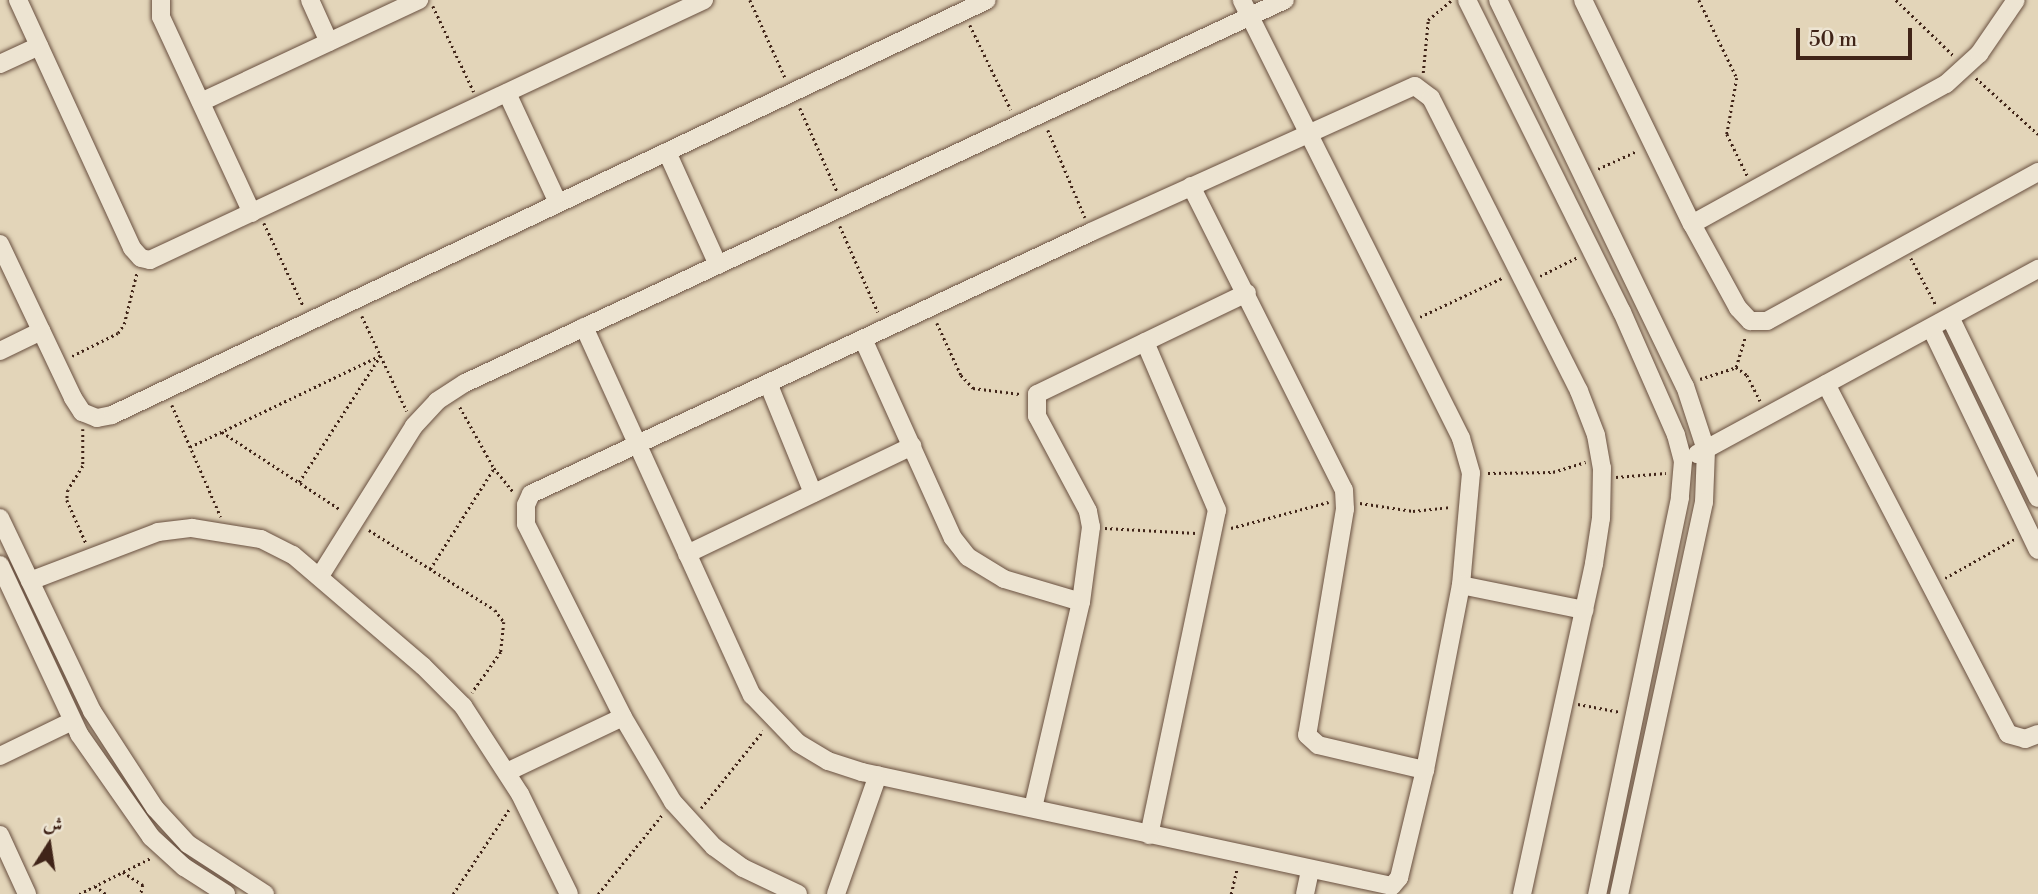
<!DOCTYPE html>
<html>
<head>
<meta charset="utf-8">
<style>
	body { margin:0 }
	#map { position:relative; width:2038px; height:894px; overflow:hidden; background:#e3d5b9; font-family:"Libre Bodoni",Amiri,serif }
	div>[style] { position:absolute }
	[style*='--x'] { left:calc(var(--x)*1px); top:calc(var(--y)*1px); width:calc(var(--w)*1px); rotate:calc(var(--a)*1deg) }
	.path>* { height:2.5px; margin-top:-1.25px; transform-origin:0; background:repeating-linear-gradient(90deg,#402418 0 2px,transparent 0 5.5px) }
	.roads { filter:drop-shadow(0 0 2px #695040) drop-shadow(0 0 2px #695040) }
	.street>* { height:18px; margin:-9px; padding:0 9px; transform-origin:9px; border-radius:9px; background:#ede4d2 }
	span { translate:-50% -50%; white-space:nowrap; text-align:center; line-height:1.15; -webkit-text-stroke:5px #ede4d2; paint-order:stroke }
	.north { position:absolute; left:14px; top:810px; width:70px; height:70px; -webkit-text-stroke:5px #ede4d2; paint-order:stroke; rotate:12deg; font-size:19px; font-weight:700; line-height:28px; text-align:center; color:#402418 }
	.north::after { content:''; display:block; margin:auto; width:24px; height:32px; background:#402418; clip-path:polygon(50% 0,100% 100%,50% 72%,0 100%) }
	.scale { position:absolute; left:1796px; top:28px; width:116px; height:32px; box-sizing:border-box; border:4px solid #402418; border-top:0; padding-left:9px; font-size:21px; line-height:24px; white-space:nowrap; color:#402418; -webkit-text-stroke:5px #ede4d2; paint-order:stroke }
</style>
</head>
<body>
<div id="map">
	<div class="path">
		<div style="--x:750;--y:0;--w:85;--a:65.6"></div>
		<div style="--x:1699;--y:0;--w:87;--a:64"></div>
		<div style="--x:1737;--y:78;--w:57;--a:100.1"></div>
		<div style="--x:1727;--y:134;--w:48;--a:64"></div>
		<div style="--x:1896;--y:0;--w:81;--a:44"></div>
		<div style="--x:433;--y:6;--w:95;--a:64.5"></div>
		<div style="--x:970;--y:25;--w:94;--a:64.2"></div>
		<div style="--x:1423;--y:73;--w:53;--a:-84.6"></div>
		<div style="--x:1428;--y:20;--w:30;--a:-40"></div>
		<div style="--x:1976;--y:78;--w:84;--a:42.1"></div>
		<div style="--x:800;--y:108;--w:91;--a:66"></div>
		<div style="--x:1048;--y:130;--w:95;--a:67"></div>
		<div style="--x:1598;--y:169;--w:43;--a:-24.8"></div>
		<div style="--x:264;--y:223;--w:91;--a:64.6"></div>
		<div style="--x:840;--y:226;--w:94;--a:66.2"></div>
		<div style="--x:1911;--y:258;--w:53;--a:62"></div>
		<div style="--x:1540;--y:276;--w:42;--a:-26.6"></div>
		<div style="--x:362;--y:316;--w:105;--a:64.7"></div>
		<div style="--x:1420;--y:317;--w:91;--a:-25.4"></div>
		<div style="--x:937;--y:323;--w:57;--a:65.2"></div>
		<div style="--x:961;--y:375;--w:18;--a:47"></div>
		<div style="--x:973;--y:388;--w:47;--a:7.3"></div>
		<div style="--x:72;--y:356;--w:51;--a:-26.6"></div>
		<div style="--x:118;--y:333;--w:11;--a:-56"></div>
		<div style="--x:124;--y:324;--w:54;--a:-76"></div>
		<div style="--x:1736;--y:367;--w:31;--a:-73"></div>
		<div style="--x:1700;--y:379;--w:38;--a:-18"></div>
		<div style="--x:1736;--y:367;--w:14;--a:36"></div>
		<div style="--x:1747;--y:375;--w:29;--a:63"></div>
		<div style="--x:172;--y:405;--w:122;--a:66.4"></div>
		<div style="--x:460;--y:407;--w:70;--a:60.9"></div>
		<div style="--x:494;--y:468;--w:32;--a:51"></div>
		<div style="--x:83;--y:429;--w:37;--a:90"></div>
		<div style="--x:83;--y:466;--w:28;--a:122"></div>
		<div style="--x:68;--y:490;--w:10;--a:96"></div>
		<div style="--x:67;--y:500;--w:47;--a:66.2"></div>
		<div style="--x:222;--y:432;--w:142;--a:33.2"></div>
		<div style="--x:190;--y:447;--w:212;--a:-25.7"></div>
		<div style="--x:1488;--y:473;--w:65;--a:-0.9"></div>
		<div style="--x:1553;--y:472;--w:34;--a:-17"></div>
		<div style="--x:1616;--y:477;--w:50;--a:-4.6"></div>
		<div style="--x:299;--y:482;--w:148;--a:-57.2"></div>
		<div style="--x:1360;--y:503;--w:54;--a:8.6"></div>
		<div style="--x:1413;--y:511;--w:37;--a:-6"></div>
		<div style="--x:1105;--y:528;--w:91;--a:3.1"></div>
		<div style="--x:1231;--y:528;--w:101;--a:-14.9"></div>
		<div style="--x:369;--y:530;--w:149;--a:32.4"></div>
		<div style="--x:495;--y:610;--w:15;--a:53"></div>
		<div style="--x:504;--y:622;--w:30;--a:96"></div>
		<div style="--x:501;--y:652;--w:50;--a:125.3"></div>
		<div style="--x:430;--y:569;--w:120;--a:-57.6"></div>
		<div style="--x:1945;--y:578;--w:81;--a:-29.4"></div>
		<div style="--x:1578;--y:704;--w:43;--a:10.8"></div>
		<div style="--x:701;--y:808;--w:99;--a:-51.2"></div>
		<div style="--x:123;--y:872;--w:24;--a:33"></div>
		<div style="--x:143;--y:885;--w:9;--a:103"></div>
		<div style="--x:95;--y:886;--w:14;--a:36"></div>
		<div style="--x:79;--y:894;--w:80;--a:-26.6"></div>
		<div style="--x:453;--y:894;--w:103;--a:-56.5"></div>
		<div style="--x:598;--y:894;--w:102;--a:-51"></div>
		<div style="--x:1231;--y:894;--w:26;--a:-77"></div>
	</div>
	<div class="roads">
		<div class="street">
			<div style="--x:18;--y:0;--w:273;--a:65.3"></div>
			<div style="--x:132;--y:248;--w:13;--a:48"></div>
			<div style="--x:141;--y:258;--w:9;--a:13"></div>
			<div style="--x:150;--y:260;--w:612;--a:-25.14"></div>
			<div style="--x:161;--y:0;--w:17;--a:90"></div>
			<div style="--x:161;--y:17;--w:216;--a:65.1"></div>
			<div style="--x:310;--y:0;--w:46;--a:65.7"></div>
			<div style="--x:1467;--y:0;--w:348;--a:63.6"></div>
			<div style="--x:1622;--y:312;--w:134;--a:66.3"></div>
			<div style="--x:1676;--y:435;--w:27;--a:75"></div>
			<div style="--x:1683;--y:461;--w:37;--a:95"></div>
			<div style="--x:1680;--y:498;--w:405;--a:101.8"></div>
			<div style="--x:1498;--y:0;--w:429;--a:64.2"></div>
			<div style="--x:1685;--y:386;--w:67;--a:71.8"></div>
			<div style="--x:1706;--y:450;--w:52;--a:92.2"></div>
			<div style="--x:1704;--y:502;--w:401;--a:102.2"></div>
			<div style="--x:1583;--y:0;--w:249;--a:64.1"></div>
			<div style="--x:1692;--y:224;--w:96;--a:61.3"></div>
			<div style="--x:1738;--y:308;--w:18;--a:47"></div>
			<div style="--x:1750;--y:321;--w:17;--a:0"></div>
			<div style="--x:1767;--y:321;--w:309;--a:-28.8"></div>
			<div style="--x:0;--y:64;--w:43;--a:-24.8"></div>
			<div style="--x:507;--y:93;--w:121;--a:65.1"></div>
			<div style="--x:201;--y:102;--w:241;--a:-25.1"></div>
			<div style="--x:667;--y:152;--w:124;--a:65.7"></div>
			<div style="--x:1191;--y:186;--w:340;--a:63.3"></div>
			<div style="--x:1344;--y:490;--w:19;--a:87"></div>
			<div style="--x:1345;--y:509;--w:229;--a:99.5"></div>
			<div style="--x:1307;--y:735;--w:15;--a:42"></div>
			<div style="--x:1318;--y:745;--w:110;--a:13.2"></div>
			<div style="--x:1692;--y:224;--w:290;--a:-28.9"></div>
			<div style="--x:1946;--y:84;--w:45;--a:-42.3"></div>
			<div style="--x:1979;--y:54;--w:65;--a:-55.6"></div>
			<div style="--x:0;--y:244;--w:170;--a:64.6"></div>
			<div style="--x:73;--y:398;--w:17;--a:57"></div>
			<div style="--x:82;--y:412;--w:16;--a:22"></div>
			<div style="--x:97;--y:418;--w:15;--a:-11"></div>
			<div style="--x:112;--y:415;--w:968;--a:-25.37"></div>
			<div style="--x:1950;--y:317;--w:201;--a:64.1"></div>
			<div style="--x:584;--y:327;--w:405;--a:65.5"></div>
			<div style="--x:752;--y:695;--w:66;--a:46.2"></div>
			<div style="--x:798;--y:743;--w:35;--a:31"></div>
			<div style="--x:828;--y:761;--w:36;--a:18"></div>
			<div style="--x:862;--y:772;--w:542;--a:12.14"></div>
			<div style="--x:1392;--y:886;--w:11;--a:-49"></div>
			<div style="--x:1399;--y:878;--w:111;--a:-76.5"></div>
			<div style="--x:1425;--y:770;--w:188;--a:-79"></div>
			<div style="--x:1461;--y:585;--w:112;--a:-84.9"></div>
			<div style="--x:1471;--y:473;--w:36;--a:-106"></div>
			<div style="--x:1461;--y:438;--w:490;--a:-116.6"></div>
			<div style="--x:1931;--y:328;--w:246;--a:64.3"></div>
			<div style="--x:863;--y:339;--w:218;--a:65.7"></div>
			<div style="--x:953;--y:538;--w:24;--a:52"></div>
			<div style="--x:968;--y:557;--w:42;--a:31.4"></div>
			<div style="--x:1004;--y:579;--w:80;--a:16.6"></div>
			<div style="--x:1145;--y:342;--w:183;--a:66.8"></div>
			<div style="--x:1217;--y:510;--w:332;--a:101.8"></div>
			<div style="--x:0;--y:351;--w:46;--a:-26"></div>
			<div style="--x:768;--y:383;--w:119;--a:67.8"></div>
			<div style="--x:1826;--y:384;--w:394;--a:62.5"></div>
			<div style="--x:2008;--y:734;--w:18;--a:16"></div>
			<div style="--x:2025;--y:739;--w:14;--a:-21"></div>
			<div style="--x:1697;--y:454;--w:388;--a:-28.5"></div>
			<div style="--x:0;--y:518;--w:214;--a:64.5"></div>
			<div style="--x:92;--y:711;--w:116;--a:57"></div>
			<div style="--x:155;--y:808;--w:49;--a:47.5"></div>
			<div style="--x:188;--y:844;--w:92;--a:33"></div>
			<div style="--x:687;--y:554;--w:250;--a:-25.6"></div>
			<div style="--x:0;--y:565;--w:187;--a:64.9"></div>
			<div style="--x:79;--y:734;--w:126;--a:55"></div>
			<div style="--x:151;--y:837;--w:45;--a:42.3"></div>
			<div style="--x:184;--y:867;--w:50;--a:32.7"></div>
			<div style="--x:320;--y:576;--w:177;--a:-57.9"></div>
			<div style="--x:414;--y:426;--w:34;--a:-47"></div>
			<div style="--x:437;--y:401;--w:33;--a:-33"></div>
			<div style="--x:465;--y:383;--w:905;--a:-25.04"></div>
			<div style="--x:30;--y:581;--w:137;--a:-20.9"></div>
			<div style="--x:158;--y:532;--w:34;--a:-7"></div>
			<div style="--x:192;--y:528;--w:70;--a:9.1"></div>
			<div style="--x:261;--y:539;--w:36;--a:27"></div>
			<div style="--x:293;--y:555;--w:171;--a:40.5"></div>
			<div style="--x:423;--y:666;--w:57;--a:45"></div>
			<div style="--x:463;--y:706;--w:105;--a:57.1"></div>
			<div style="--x:520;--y:794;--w:111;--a:63.9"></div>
			<div style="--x:1461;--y:585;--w:126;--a:11.5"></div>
			<div style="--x:0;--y:756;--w:80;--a:-25.9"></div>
			<div style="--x:507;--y:772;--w:128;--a:-25.4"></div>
			<div style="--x:1033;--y:808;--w:212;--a:-76.9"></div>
			<div style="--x:1081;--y:602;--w:76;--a:-82.4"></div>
			<div style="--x:1091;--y:527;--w:16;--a:-101"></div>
			<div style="--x:1088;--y:511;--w:108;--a:-118.2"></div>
			<div style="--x:1037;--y:416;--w:22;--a:-90"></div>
			<div style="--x:1037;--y:394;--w:233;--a:-25.7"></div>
			<div style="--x:0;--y:835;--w:65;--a:65.4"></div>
			<div style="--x:798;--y:894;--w:61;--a:-154.7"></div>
			<div style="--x:743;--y:868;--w:36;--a:-144"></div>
			<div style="--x:714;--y:847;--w:61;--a:-132.3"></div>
			<div style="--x:673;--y:802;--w:99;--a:-120.5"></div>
			<div style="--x:623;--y:717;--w:216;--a:-116.7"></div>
			<div style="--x:526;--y:524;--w:19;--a:-90"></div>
			<div style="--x:526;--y:505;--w:12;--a:-66"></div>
			<div style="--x:531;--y:494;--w:618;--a:-25.07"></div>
			<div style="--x:1091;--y:232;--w:355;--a:-24.3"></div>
			<div style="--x:1415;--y:86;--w:20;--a:37"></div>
			<div style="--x:1431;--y:98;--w:328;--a:63.2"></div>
			<div style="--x:1579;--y:391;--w:47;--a:68.9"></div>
			<div style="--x:1596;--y:435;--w:34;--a:80"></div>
			<div style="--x:1602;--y:468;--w:50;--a:91.1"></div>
			<div style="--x:1601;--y:518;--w:47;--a:98.7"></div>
			<div style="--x:1594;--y:564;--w:338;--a:102.3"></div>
			<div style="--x:836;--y:894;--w:126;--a:-70.6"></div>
			<div style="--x:1305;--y:894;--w:24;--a:-78"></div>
		</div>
	</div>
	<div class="north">ش</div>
	<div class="scale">50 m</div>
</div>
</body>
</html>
